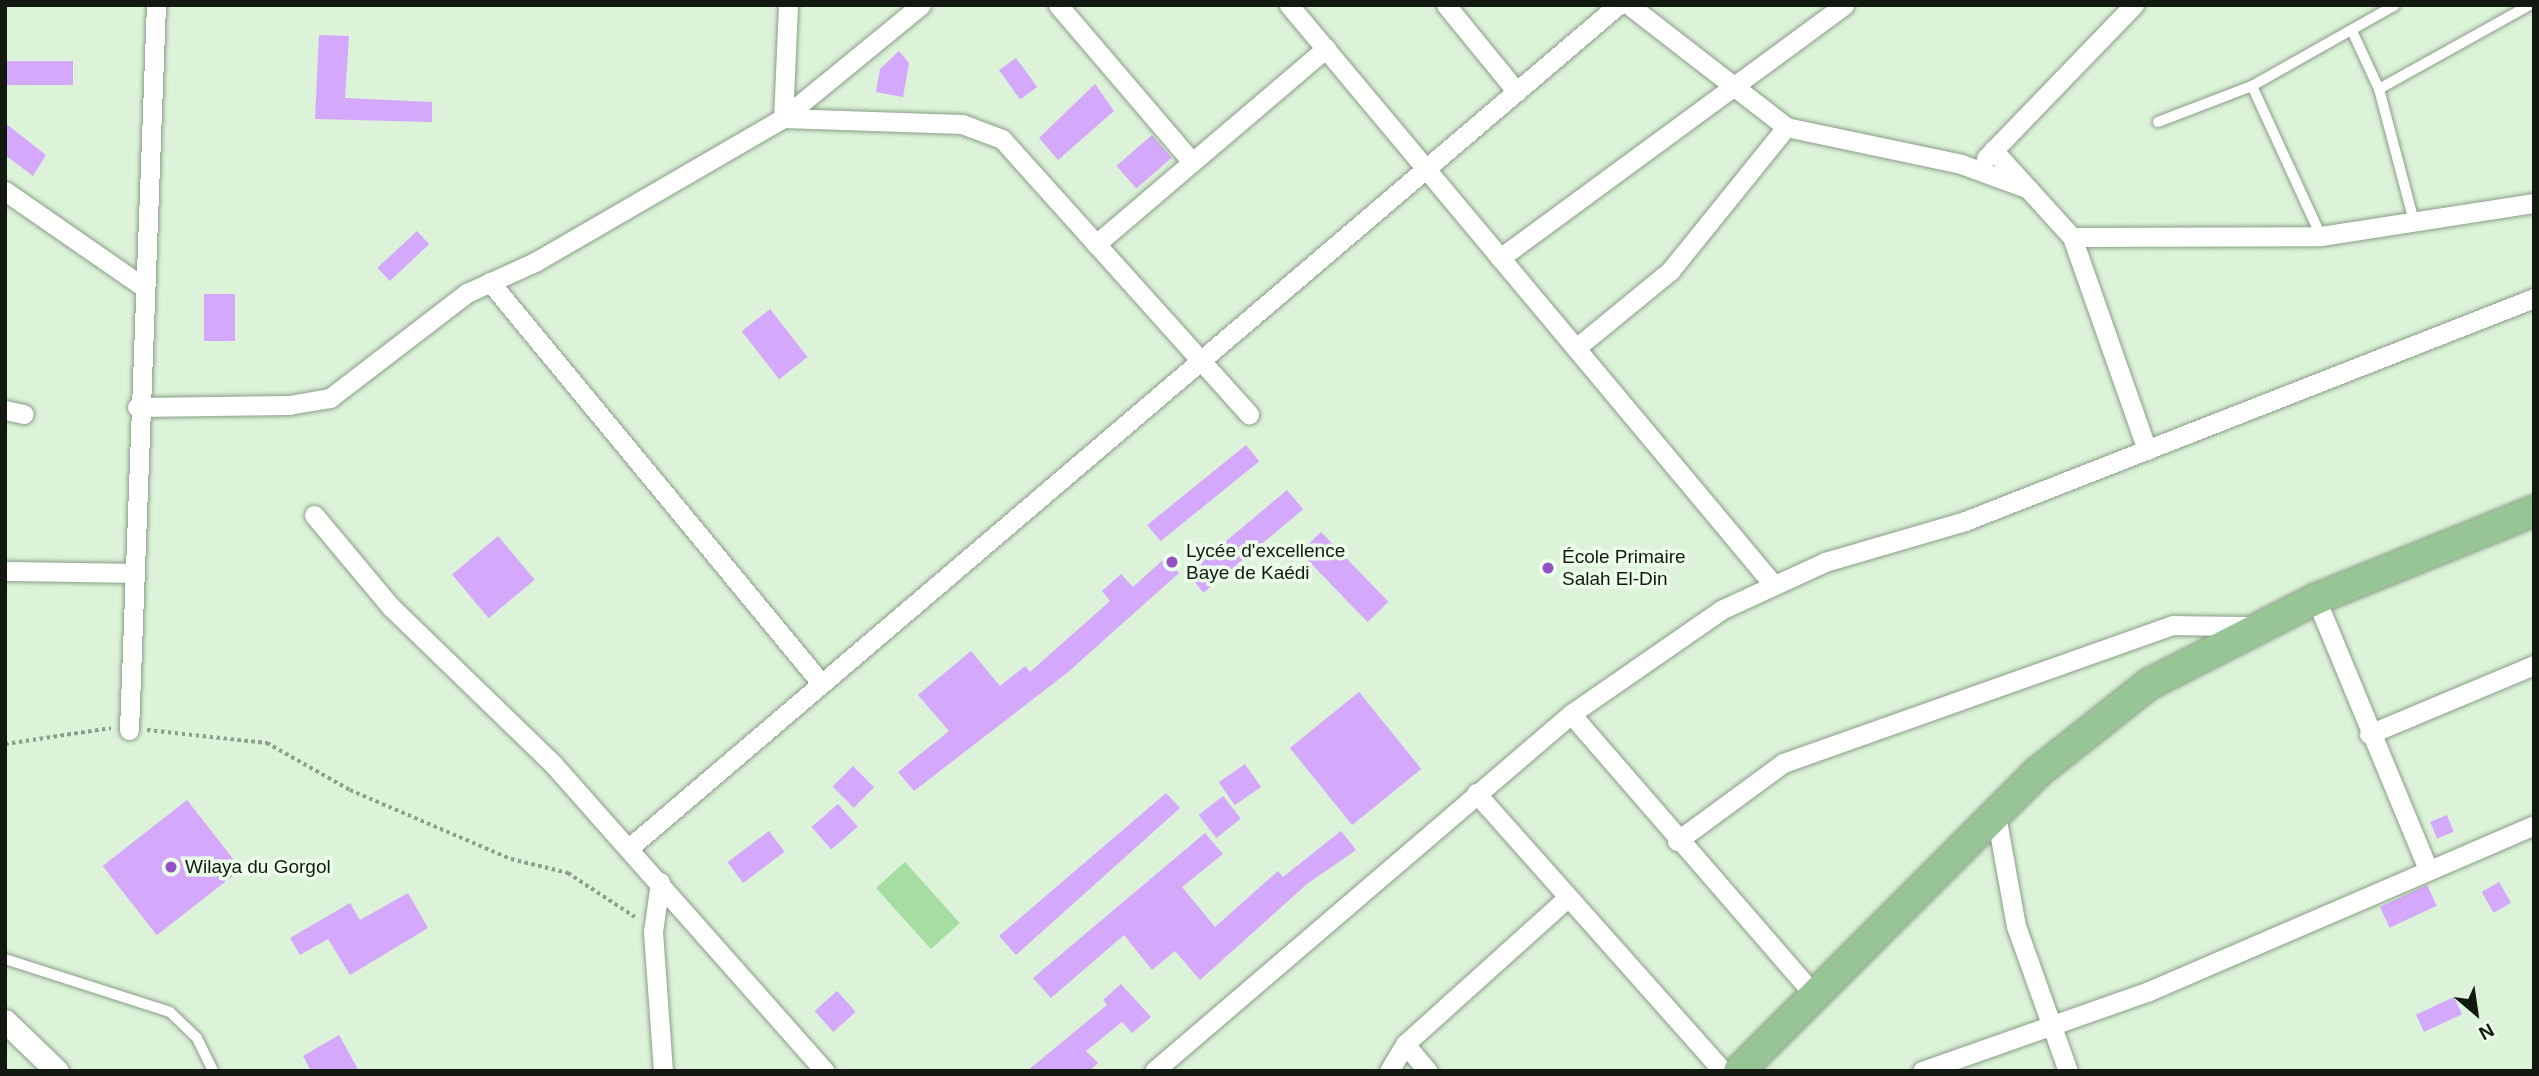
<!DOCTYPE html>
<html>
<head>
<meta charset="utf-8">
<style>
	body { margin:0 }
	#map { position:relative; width:2539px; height:1076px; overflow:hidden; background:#dcf2d9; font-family:Helvetica,sans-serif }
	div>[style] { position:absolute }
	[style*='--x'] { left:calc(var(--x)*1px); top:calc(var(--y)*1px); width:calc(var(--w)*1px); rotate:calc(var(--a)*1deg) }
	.green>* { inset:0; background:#a6dea1; transform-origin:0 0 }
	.building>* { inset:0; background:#d4a8fb; transform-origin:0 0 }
	.path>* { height:3.5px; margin-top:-1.75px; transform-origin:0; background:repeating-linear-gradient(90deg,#8d9e8b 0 3.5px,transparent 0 7px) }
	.roads { filter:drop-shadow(0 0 2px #899e86) drop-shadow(0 0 2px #899e86) }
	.service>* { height:10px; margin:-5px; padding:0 5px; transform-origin:5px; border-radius:5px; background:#fff }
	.minor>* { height:19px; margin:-9.5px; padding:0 9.5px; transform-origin:9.5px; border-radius:9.5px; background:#fff }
	.tertiary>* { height:23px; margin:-11.5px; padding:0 11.5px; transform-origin:11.5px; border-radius:11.5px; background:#fff }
	.primary>* { height:30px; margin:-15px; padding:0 15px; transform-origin:15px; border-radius:15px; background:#98c595 }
	.dots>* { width:19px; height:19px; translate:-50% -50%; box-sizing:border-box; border:4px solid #ecfeea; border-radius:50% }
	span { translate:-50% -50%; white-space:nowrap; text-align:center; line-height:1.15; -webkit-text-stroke:7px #ecfeea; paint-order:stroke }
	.poi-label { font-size:19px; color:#111910 }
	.left { translate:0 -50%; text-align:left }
	.frame { position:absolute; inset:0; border:7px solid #111910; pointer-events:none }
	.north { position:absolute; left:2441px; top:978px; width:70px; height:70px; -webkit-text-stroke:5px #ecfeea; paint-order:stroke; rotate:151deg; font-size:19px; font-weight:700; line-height:28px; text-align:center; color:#111910 }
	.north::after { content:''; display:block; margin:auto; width:24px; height:32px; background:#111910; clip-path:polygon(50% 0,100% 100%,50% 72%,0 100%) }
</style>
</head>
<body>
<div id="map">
	<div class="green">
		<div style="left:905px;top:862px;width:82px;height:39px;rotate:48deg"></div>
	</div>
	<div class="building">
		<div style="clip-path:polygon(319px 35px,349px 36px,345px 98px,432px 102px,432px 122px,315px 119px)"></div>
		<div style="clip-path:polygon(899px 51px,909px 63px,903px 97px,876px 92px,880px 69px)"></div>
		<div style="left:1016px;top:58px;width:36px;height:21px;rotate:54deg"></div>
		<div style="left:5px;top:61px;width:68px;height:24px"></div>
		<div style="clip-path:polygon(1095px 84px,1114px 111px,1058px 160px,1039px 138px)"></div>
		<div style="clip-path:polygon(5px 123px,46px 155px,33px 176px,5px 155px)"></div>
		<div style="left:1152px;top:135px;width:30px;height:47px;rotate:49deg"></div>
		<div style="left:417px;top:231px;width:18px;height:54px;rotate:47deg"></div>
		<div style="left:204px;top:294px;width:31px;height:47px"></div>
		<div style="left:770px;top:309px;width:61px;height:36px;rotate:52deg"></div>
		<div style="left:1246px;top:445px;width:21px;height:127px;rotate:51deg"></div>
		<div style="left:1287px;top:490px;width:25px;height:130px;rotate:50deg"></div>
		<div style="left:1321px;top:532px;width:97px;height:29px;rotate:46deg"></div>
		<div style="left:498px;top:536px;width:57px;height:60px;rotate:50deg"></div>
		<div style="clip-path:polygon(1165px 558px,1179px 573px,1067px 673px,914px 791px,898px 772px,949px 731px,918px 695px,971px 651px,1000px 686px,1025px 666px,1030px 672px,1110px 601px,1102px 591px,1121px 574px,1133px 587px)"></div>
		<div style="left:1359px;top:692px;width:99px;height:89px;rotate:51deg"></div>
		<div style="left:1245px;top:764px;width:28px;height:32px;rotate:55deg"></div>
		<div style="left:853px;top:766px;width:30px;height:29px;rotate:45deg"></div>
		<div style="clip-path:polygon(1166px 793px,1180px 808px,1016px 955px,999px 936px)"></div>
		<div style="left:1223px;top:796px;width:29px;height:31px;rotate:52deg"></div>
		<div style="left:187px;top:800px;width:88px;height:107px;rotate:52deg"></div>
		<div style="left:838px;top:804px;width:30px;height:35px;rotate:49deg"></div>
		<div style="left:2447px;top:815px;width:18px;height:18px;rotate:68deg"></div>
		<div style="left:769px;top:831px;width:26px;height:52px;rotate:53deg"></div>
		<div style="clip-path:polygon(1341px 831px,1356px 850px,1307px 884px,1200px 980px,1175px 951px,1152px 970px,1124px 935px,1051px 998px,1033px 978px,1205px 833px,1223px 854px,1182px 887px,1215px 927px,1278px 871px,1283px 877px)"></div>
		<div style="left:2499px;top:882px;width:24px;height:20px;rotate:60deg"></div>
		<div style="left:2427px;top:885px;width:23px;height:52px;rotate:65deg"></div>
		<div style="clip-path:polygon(408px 893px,428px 928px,350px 975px,328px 939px,300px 955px,290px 938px,350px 903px,360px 920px)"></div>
		<div style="clip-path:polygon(1121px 984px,1151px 1017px,1132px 1033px,1122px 1022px,1086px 1051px,1098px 1063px,1089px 1071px,1027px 1071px,1107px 1005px,1103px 1000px)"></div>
		<div style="left:837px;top:991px;width:28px;height:30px;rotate:48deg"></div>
		<div style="left:2454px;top:997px;width:19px;height:42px;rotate:65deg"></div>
		<div style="clip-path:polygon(339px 1035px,359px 1071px,311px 1071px,303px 1056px)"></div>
	</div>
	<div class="path">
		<div style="--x:147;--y:730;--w:121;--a:6.2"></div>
		<div style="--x:267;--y:743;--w:95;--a:29.5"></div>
		<div style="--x:350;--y:790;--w:175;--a:23.2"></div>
		<div style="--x:511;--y:859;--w:59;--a:13.8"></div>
		<div style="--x:568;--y:873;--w:80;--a:33.3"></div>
		<div style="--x:5;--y:744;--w:107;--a:-8.6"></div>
	</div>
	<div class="roads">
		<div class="service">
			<div style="--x:2353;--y:33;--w:62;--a:65.1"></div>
			<div style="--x:2379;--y:89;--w:141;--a:75.2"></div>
			<div style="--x:2252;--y:86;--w:165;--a:65.3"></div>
			<div style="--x:2379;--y:89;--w:173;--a:-29.1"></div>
			<div style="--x:2158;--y:122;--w:101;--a:-21"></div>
			<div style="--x:2252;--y:86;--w:164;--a:-29.5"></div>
			<div style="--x:5;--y:959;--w:173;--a:17.8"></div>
			<div style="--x:170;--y:1012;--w:37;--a:44"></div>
			<div style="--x:197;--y:1038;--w:37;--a:64"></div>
		</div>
		<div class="minor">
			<div style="--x:788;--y:5;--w:113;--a:92.5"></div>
			<div style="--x:783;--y:118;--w:179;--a:1.9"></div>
			<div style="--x:962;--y:124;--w:43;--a:20.6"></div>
			<div style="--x:1002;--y:139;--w:370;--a:48.1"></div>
			<div style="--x:1058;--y:5;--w:206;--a:49.5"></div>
			<div style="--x:1289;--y:5;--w:755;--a:50.11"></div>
			<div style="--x:1446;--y:5;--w:112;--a:50.8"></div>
			<div style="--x:1629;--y:5;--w:199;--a:37.8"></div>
			<div style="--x:1786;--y:127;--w:179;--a:11.9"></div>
			<div style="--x:1961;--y:164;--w:72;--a:20.2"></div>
			<div style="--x:1993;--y:150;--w:118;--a:47.8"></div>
			<div style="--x:2072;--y:237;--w:226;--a:70.6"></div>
			<div style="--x:1986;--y:158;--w:213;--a:-46"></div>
			<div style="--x:5;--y:191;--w:170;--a:34.7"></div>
			<div style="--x:2072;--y:237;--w:249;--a:-0.2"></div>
			<div style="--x:2321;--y:236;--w:216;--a:-8.8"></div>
			<div style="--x:1096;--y:244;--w:302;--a:-40.4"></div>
			<div style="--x:1500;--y:258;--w:427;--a:-36.3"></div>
			<div style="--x:490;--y:282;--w:520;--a:50.46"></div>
			<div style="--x:1576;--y:348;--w:122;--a:-39.3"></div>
			<div style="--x:1670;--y:271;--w:185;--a:-51.1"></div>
			<div style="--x:137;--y:407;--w:152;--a:-0.8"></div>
			<div style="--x:289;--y:405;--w:42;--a:-9.7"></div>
			<div style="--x:330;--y:398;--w:173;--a:-37.5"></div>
			<div style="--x:467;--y:293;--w:75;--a:-24.5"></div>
			<div style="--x:535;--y:262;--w:287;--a:-30.1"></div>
			<div style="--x:783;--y:118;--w:178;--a:-39.3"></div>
			<div style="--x:5;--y:410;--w:19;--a:12"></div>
			<div style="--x:314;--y:515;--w:120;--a:50.1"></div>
			<div style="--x:391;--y:607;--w:226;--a:44.1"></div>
			<div style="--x:553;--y:764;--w:410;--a:48.5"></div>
			<div style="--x:5;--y:571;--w:125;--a:0.9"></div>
			<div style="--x:2316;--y:599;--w:293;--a:67.5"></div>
			<div style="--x:1571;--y:714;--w:373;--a:49.1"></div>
			<div style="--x:129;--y:730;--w:726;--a:-87.87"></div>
			<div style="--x:2369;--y:734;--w:179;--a:-22.7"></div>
			<div style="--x:1476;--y:793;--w:372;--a:48.4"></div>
			<div style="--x:1996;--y:815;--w:113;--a:79.8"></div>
			<div style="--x:2016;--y:926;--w:154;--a:70.3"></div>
			<div style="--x:1677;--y:841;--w:132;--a:-36.3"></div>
			<div style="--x:1783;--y:763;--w:414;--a:-19.5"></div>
			<div style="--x:2173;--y:625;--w:85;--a:0.7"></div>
			<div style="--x:630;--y:847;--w:1298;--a:-40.44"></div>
			<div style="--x:660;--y:882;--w:50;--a:98"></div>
			<div style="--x:653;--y:932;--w:139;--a:85.9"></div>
			<div style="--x:1405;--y:1044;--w:35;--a:50"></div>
			<div style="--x:1154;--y:1071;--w:549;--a:-40.57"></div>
			<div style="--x:1571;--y:714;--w:183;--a:-34.7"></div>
			<div style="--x:1721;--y:610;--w:115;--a:-24.8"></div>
			<div style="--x:1825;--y:562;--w:146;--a:-16.3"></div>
			<div style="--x:1965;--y:521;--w:611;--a:-21.4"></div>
			<div style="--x:1389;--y:1071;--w:31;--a:-59"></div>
			<div style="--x:1405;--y:1044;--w:218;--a:-42"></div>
			<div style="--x:1922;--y:1071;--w:241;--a:-19.4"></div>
			<div style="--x:2149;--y:991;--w:419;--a:-23.3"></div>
		</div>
		<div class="tertiary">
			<div style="--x:5;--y:1021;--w:72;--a:43.9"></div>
		</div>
		<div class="primary">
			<div style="--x:1739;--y:1071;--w:423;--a:-45"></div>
			<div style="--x:2038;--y:772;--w:142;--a:-38.4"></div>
			<div style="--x:2149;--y:684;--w:187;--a:-27"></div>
			<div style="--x:2316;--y:599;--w:235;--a:-22"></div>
		</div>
	</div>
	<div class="dots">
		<div style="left:1172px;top:562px;background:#9451c6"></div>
		<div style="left:1548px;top:568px;background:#9451c6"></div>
		<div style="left:171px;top:867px;background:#9451c6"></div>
	</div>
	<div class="poi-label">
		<span class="left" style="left:1186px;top:562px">Lycée d'excellence<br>Baye de Kaédi</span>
		<span class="left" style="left:1562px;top:568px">École Primaire<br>Salah El-Din</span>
		<span class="left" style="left:185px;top:867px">Wilaya du Gorgol</span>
	</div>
	<div class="frame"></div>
	<div class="north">N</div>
</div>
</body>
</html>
